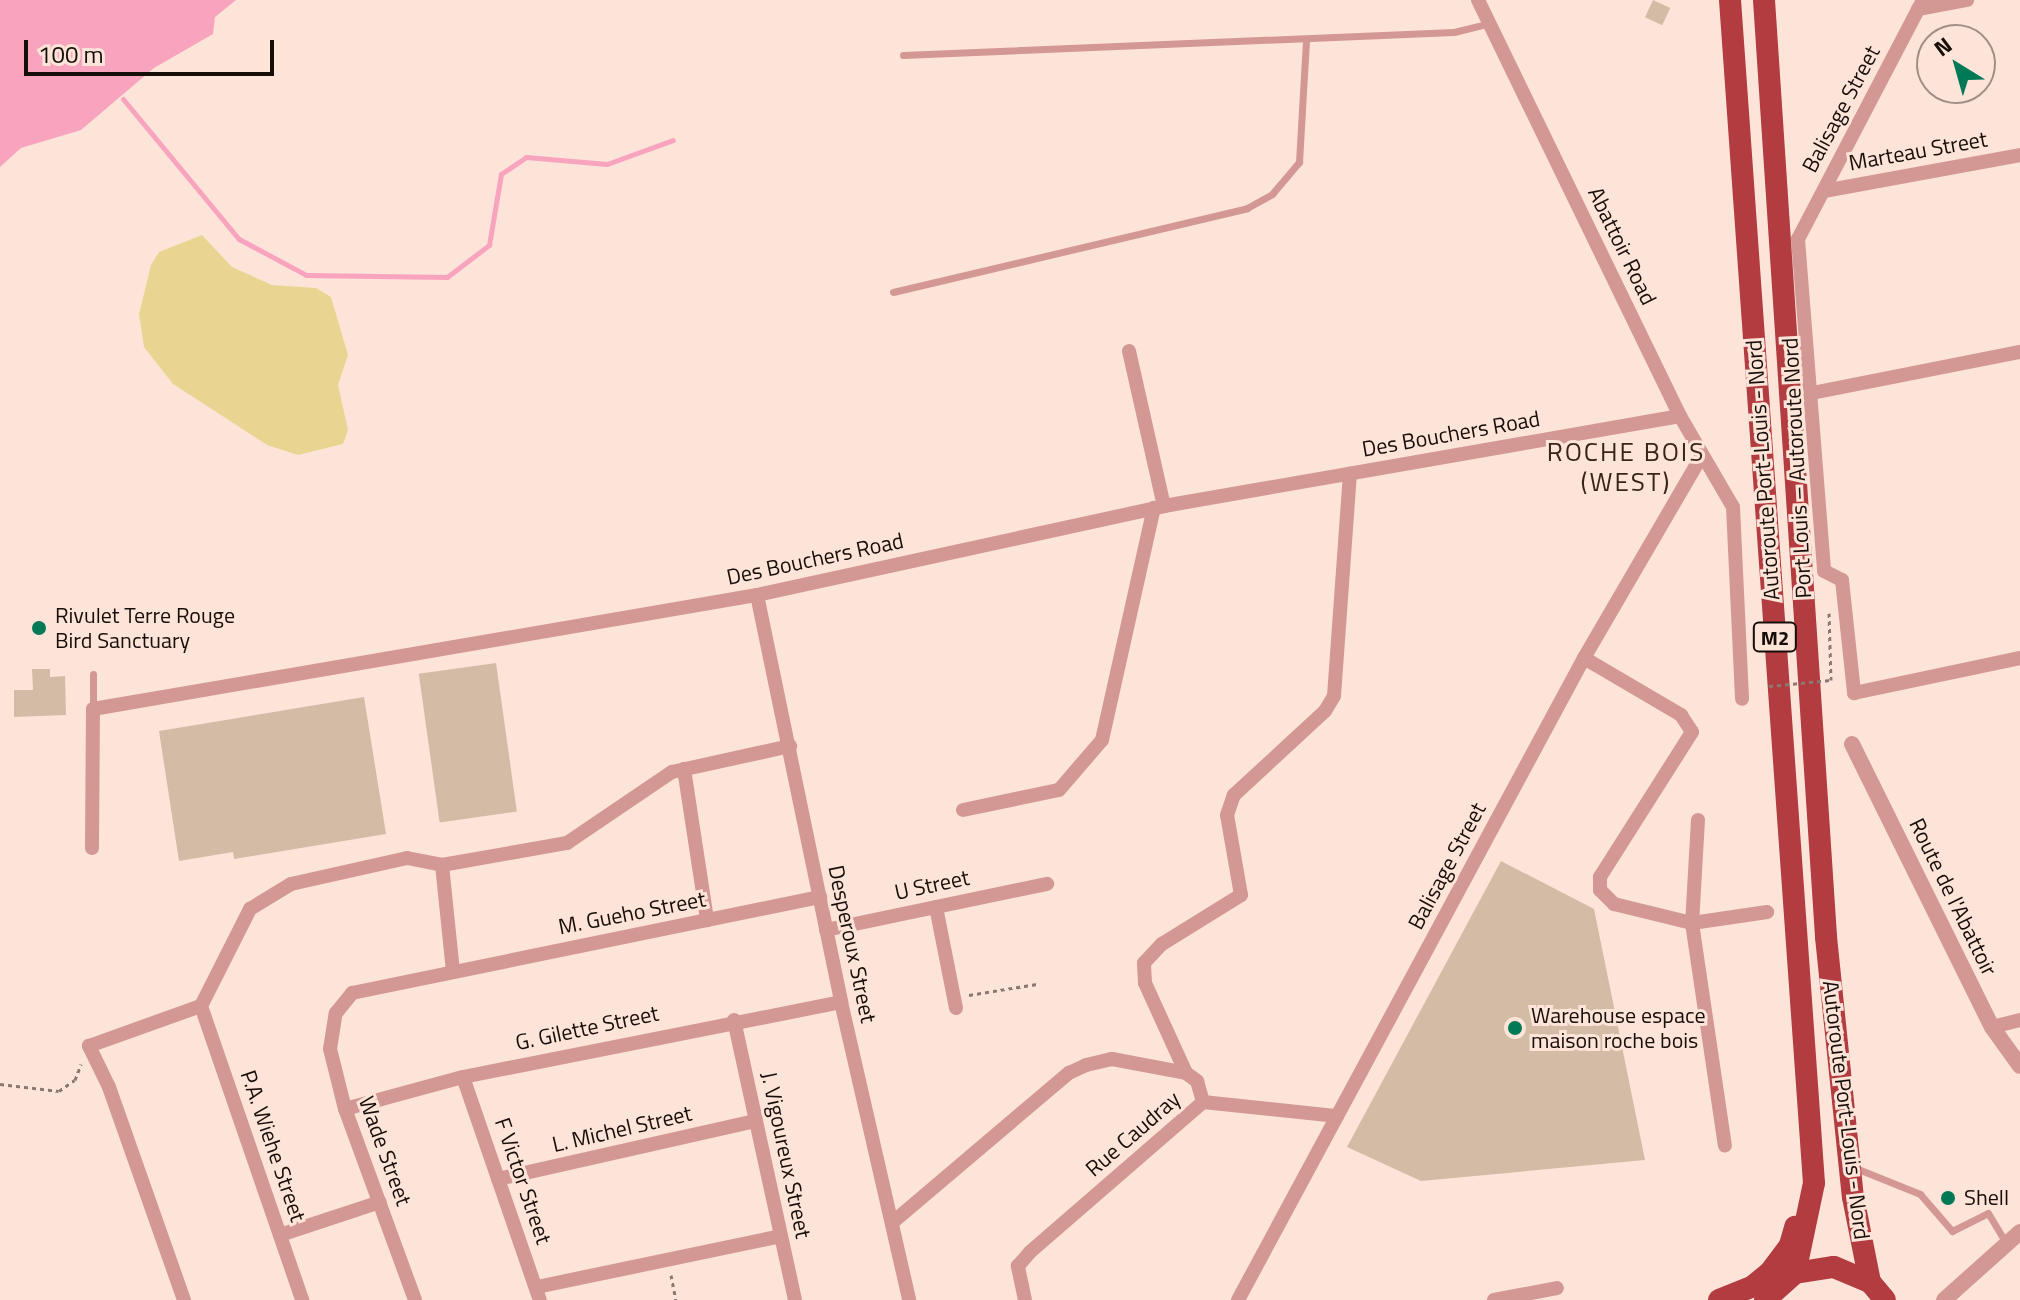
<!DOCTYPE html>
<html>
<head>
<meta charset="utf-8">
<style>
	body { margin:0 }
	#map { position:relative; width:2020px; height:1300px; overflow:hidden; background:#fde4d8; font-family:"Titillium Web",sans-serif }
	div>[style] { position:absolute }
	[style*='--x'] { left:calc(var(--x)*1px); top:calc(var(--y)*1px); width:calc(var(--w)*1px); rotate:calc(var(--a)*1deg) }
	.green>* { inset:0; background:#e9d591 }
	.water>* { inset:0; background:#f8a4bf }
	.stream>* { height:5px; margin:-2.5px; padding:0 2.5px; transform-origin:2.5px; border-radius:2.5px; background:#f8a4bf }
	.building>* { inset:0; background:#d2bca5; transform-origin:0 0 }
	.path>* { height:3px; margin-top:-1.5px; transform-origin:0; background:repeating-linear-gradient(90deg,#8b7971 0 4px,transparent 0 8px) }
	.service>* { height:7px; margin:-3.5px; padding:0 3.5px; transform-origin:3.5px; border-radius:3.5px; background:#d49894 }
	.minor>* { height:14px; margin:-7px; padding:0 7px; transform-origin:7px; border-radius:7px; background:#d49894 }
	.tertiary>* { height:16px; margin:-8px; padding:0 8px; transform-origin:8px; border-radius:8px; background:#d49894 }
	.trunk>* { height:22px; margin:-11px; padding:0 11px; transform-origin:11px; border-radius:11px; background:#b23c40 }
	.path-bridge>* { height:3px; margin-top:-1.5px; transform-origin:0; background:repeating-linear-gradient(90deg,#8b7971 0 4px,transparent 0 8px) }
	.dots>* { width:22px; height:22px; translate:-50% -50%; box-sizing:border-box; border:4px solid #fde4d8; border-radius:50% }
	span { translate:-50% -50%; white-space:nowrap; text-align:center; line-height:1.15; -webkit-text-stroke:6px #fde4d8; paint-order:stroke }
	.shield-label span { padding:2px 6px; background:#fde4d8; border:2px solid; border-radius:6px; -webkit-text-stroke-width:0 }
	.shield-label { font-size:20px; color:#180e09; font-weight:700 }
	.street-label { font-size:22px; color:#180e09 }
	.poi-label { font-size:22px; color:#180e09 }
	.left { translate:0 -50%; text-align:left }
	.quarter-label { font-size:26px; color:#3a2318; letter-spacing:2px }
	.north { position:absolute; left:1916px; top:24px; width:80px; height:80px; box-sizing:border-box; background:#fde4d8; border:2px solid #a18e85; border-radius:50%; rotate:323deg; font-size:22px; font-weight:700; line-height:32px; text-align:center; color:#180e09 }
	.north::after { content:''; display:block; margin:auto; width:28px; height:36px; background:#007956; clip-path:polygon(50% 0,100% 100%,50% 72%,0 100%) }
	.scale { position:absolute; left:24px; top:40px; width:250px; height:36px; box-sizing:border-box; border:4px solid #180e09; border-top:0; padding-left:10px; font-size:24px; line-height:28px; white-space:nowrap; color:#180e09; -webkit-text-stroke:6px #fde4d8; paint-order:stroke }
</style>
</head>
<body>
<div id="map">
	<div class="green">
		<div style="clip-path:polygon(202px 235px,232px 267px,272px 285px,316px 288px,331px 297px,348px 355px,338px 385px,348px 430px,343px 444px,298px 455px,267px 445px,173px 384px,144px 347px,139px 314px,151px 265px,159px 252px)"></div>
	</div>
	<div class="water">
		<div style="clip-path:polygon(0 0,236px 0,215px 17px,213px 34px,154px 68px,81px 130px,21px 148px,0 167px)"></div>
	</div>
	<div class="stream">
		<div style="--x:123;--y:99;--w:182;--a:50.4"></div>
		<div style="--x:239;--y:239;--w:76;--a:28.2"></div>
		<div style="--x:306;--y:275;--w:141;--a:0.8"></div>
		<div style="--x:447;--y:277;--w:53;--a:-37.3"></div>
		<div style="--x:489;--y:245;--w:72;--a:-80.4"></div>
		<div style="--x:501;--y:174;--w:30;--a:-34"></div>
		<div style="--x:526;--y:157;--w:81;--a:4.9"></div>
		<div style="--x:607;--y:164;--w:70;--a:-20"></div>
	</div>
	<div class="building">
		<div style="left:1653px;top:0;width:19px;height:19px;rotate:25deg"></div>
		<div style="left:496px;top:663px;width:150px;height:78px;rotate:82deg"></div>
		<div style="clip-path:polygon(32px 669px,50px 669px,50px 677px,65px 676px,66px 715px,14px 717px,14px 690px,33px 690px)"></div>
		<div style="clip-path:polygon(364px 697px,386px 834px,234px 859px,233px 852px,179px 861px,159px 731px)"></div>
		<div style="clip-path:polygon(1501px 861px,1594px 909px,1645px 1160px,1421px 1181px,1347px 1147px)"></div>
	</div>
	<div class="path">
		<div style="--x:1829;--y:613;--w:67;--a:88.3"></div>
		<div style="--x:969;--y:995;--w:69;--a:-9.2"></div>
		<div style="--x:0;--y:1084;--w:59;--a:6.8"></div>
		<div style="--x:59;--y:1091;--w:19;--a:-35"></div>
		<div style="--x:75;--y:1080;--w:17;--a:-69"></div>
		<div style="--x:671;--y:1275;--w:25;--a:79"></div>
	</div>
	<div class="service">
		<div style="--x:903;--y:55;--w:551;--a:-2.39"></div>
		<div style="--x:1454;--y:32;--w:36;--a:-14"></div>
		<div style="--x:893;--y:292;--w:364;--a:-13.3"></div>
		<div style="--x:1247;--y:208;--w:29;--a:-29"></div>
		<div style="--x:1272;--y:194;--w:42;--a:-49.8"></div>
		<div style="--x:1299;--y:162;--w:122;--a:-86.7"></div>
		<div style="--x:93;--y:674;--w:35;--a:90"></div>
		<div style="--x:1858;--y:1169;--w:67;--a:22"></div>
		<div style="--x:1920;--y:1194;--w:49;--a:49.1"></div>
		<div style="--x:1952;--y:1231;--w:40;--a:-26.6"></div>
		<div style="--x:1988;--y:1213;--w:33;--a:59"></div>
	</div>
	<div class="minor">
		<div style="--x:1478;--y:0;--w:462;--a:64.1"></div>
		<div style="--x:1680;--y:416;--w:105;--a:59.8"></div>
		<div style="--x:1733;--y:507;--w:192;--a:87.3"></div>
		<div style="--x:1923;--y:0;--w:270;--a:117.6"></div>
		<div style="--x:1798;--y:239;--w:333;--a:85.5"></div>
		<div style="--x:1824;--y:571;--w:20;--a:27"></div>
		<div style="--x:1842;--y:580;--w:114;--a:83.9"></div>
		<div style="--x:1854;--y:693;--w:170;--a:-11.9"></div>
		<div style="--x:1918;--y:9;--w:50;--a:-10.4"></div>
		<div style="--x:1824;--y:191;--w:199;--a:-10.4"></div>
		<div style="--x:1129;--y:351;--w:159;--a:77.3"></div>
		<div style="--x:1812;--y:393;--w:212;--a:-11.2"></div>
		<div style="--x:757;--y:595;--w:416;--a:78.3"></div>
		<div style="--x:841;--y:1002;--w:306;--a:77.1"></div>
		<div style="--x:1584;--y:658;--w:113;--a:30.4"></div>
		<div style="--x:1681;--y:715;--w:20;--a:57"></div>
		<div style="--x:1692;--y:732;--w:172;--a:122.4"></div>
		<div style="--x:1600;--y:877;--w:13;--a:90"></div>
		<div style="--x:1600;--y:890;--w:20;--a:45"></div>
		<div style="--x:1614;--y:904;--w:80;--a:13.7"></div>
		<div style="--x:1692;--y:923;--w:76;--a:-8.3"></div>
		<div style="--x:684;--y:769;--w:153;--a:81.3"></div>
		<div style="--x:963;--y:810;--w:98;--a:-11.8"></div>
		<div style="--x:1059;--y:790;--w:66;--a:-49.3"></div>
		<div style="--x:1102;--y:740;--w:238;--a:-77.4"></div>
		<div style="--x:1698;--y:820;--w:103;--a:93.3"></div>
		<div style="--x:1692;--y:923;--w:225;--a:81.6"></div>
		<div style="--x:92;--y:848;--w:139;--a:-89.6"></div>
		<div style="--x:93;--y:709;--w:674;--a:-9.74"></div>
		<div style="--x:757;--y:595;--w:417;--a:-12.3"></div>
		<div style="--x:1164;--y:506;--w:524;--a:-9.89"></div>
		<div style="--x:442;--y:865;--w:107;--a:84.1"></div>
		<div style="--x:936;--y:907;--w:103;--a:78.8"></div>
		<div style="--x:826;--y:930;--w:226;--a:-11.8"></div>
		<div style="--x:201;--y:1006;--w:311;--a:71"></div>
		<div style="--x:734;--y:1020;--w:287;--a:77.7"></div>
		<div style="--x:1992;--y:1027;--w:29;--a:-14"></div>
		<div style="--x:1186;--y:1073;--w:99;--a:-114.5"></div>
		<div style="--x:1145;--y:983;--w:20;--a:-93"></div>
		<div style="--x:1144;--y:963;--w:26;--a:-47"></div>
		<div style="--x:1162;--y:944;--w:93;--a:-31.8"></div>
		<div style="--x:1241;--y:895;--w:81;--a:-99.9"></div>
		<div style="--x:1227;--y:815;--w:21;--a:-71"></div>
		<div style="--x:1234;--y:795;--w:124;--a:-42.7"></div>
		<div style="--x:1325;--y:711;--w:17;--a:-59"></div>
		<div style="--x:1334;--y:696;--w:223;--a:-85.9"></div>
		<div style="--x:463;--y:1077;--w:236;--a:71"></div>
		<div style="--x:345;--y:1109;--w:122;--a:-15.2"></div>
		<div style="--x:463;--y:1077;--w:385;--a:-11.2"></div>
		<div style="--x:498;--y:1179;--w:263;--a:-12.7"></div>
		<div style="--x:893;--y:1222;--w:231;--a:-40.3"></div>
		<div style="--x:1069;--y:1073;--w:19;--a:-25"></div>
		<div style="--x:1086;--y:1065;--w:27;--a:-13"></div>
		<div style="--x:1112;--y:1059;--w:75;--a:10.7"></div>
		<div style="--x:1186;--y:1073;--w:14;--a:36"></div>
		<div style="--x:1197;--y:1081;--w:22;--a:74"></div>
		<div style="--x:280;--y:1235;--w:105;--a:-18.3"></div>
		<div style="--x:537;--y:1287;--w:249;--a:-11.8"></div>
		<div style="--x:184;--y:1300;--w:226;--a:-109.4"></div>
		<div style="--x:109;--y:1087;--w:46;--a:-116"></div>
		<div style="--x:89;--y:1046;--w:119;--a:-19.7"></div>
		<div style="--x:201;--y:1006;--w:109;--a:-63.2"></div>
		<div style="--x:250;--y:909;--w:48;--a:-31.4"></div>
		<div style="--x:291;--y:884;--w:119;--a:-12.6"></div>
		<div style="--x:407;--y:858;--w:36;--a:11"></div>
		<div style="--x:442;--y:865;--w:127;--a:-10"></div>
		<div style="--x:567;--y:843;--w:127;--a:-34.1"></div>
		<div style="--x:672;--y:772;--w:121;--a:-12.4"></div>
		<div style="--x:415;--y:1300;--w:203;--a:-110.1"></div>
		<div style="--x:345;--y:1109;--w:62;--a:-104"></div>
		<div style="--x:330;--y:1049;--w:36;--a:-81"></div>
		<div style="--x:336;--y:1013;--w:26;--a:-51"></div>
		<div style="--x:352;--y:993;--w:478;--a:-11.6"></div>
		<div style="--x:1025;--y:1300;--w:35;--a:-102"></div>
		<div style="--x:1018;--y:1266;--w:18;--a:-49"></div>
		<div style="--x:1030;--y:1252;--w:229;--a:-40.9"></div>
		<div style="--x:1203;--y:1102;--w:135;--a:6"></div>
		<div style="--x:1238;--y:1300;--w:729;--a:-61.68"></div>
		<div style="--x:1584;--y:658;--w:233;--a:-59.8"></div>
		<div style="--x:1494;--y:1300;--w:64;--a:-10.8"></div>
	</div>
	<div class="tertiary">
		<div style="--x:1852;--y:744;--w:316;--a:63.7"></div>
		<div style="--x:1992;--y:1027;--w:48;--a:54.3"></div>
		<div style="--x:1944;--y:1300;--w:102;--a:-41.8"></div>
	</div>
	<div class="trunk">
		<div style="--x:1730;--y:0;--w:1186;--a:85.94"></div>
		<div style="--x:1814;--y:1183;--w:92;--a:101.9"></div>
		<div style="--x:1764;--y:0;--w:939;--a:86.21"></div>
		<div style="--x:1826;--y:937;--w:261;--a:84.1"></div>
		<div style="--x:1853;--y:1197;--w:87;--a:78.7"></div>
		<div style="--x:1719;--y:1300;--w:37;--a:-22"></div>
		<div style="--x:1753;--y:1286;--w:22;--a:-39"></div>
		<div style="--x:1770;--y:1272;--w:34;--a:-53"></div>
		<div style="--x:1790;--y:1245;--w:19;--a:-74"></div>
		<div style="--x:1765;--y:1300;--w:40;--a:-42"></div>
		<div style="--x:1795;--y:1273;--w:39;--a:-9"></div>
		<div style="--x:1834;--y:1267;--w:39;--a:23"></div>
		<div style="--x:1870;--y:1282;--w:23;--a:50"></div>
	</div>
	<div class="path-bridge">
		<div style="--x:1769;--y:686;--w:62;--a:-5.5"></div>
	</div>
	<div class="dots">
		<div style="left:39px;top:628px;background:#007956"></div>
		<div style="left:1515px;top:1028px;background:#007956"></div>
		<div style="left:1948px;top:1198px;background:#007956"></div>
	</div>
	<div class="shield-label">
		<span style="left:1775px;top:637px">M2</span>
	</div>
	<div class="street-label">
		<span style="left:1841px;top:109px;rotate:-62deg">Balisage Street</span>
		<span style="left:1918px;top:151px;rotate:-10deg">Marteau Street</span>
		<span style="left:1622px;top:246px;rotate:64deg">Abattoir Road</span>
		<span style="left:1451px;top:434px;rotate:-10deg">Des Bouchers Road</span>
		<span style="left:1797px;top:468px;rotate:-93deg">Port Louis – Autoroute Nord</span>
		<span style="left:1763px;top:470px;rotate:-94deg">Autoroute Port-Louis - Nord</span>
		<span style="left:815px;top:559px;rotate:-12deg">Des Bouchers Road</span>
		<span style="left:1447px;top:866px;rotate:-62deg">Balisage Street</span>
		<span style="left:932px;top:885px;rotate:-12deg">U Street</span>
		<span style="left:1953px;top:897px;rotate:64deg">Route de l'Abattoir</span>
		<span style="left:632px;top:913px;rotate:-11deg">M. Gueho Street</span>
		<span style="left:852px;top:944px;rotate:78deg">Desperoux Street</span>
		<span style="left:587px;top:1028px;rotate:-12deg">G. Gilette Street</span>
		<span style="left:1846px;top:1110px;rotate:83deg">Autoroute Port-Louis - Nord</span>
		<span style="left:622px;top:1129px;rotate:-13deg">L. Michel Street</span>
		<span style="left:1133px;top:1134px;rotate:-41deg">Rue Caudray</span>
		<span style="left:273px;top:1146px;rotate:71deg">P.A. Wiehe Street</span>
		<span style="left:385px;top:1151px;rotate:70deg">Wade Street</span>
		<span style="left:786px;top:1155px;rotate:78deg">J. Vigoureux Street</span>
		<span style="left:523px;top:1181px;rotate:71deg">F Victor Street</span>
	</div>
	<div class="poi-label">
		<span class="left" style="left:55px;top:628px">Rivulet Terre Rouge<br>Bird Sanctuary</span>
		<span class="left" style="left:1531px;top:1028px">Warehouse espace<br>maison roche bois</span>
		<span class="left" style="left:1964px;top:1198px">Shell</span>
	</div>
	<div class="quarter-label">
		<span style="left:1626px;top:467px">ROCHE BOIS<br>(WEST)</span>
	</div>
	<div class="north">N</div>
	<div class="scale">100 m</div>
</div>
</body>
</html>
